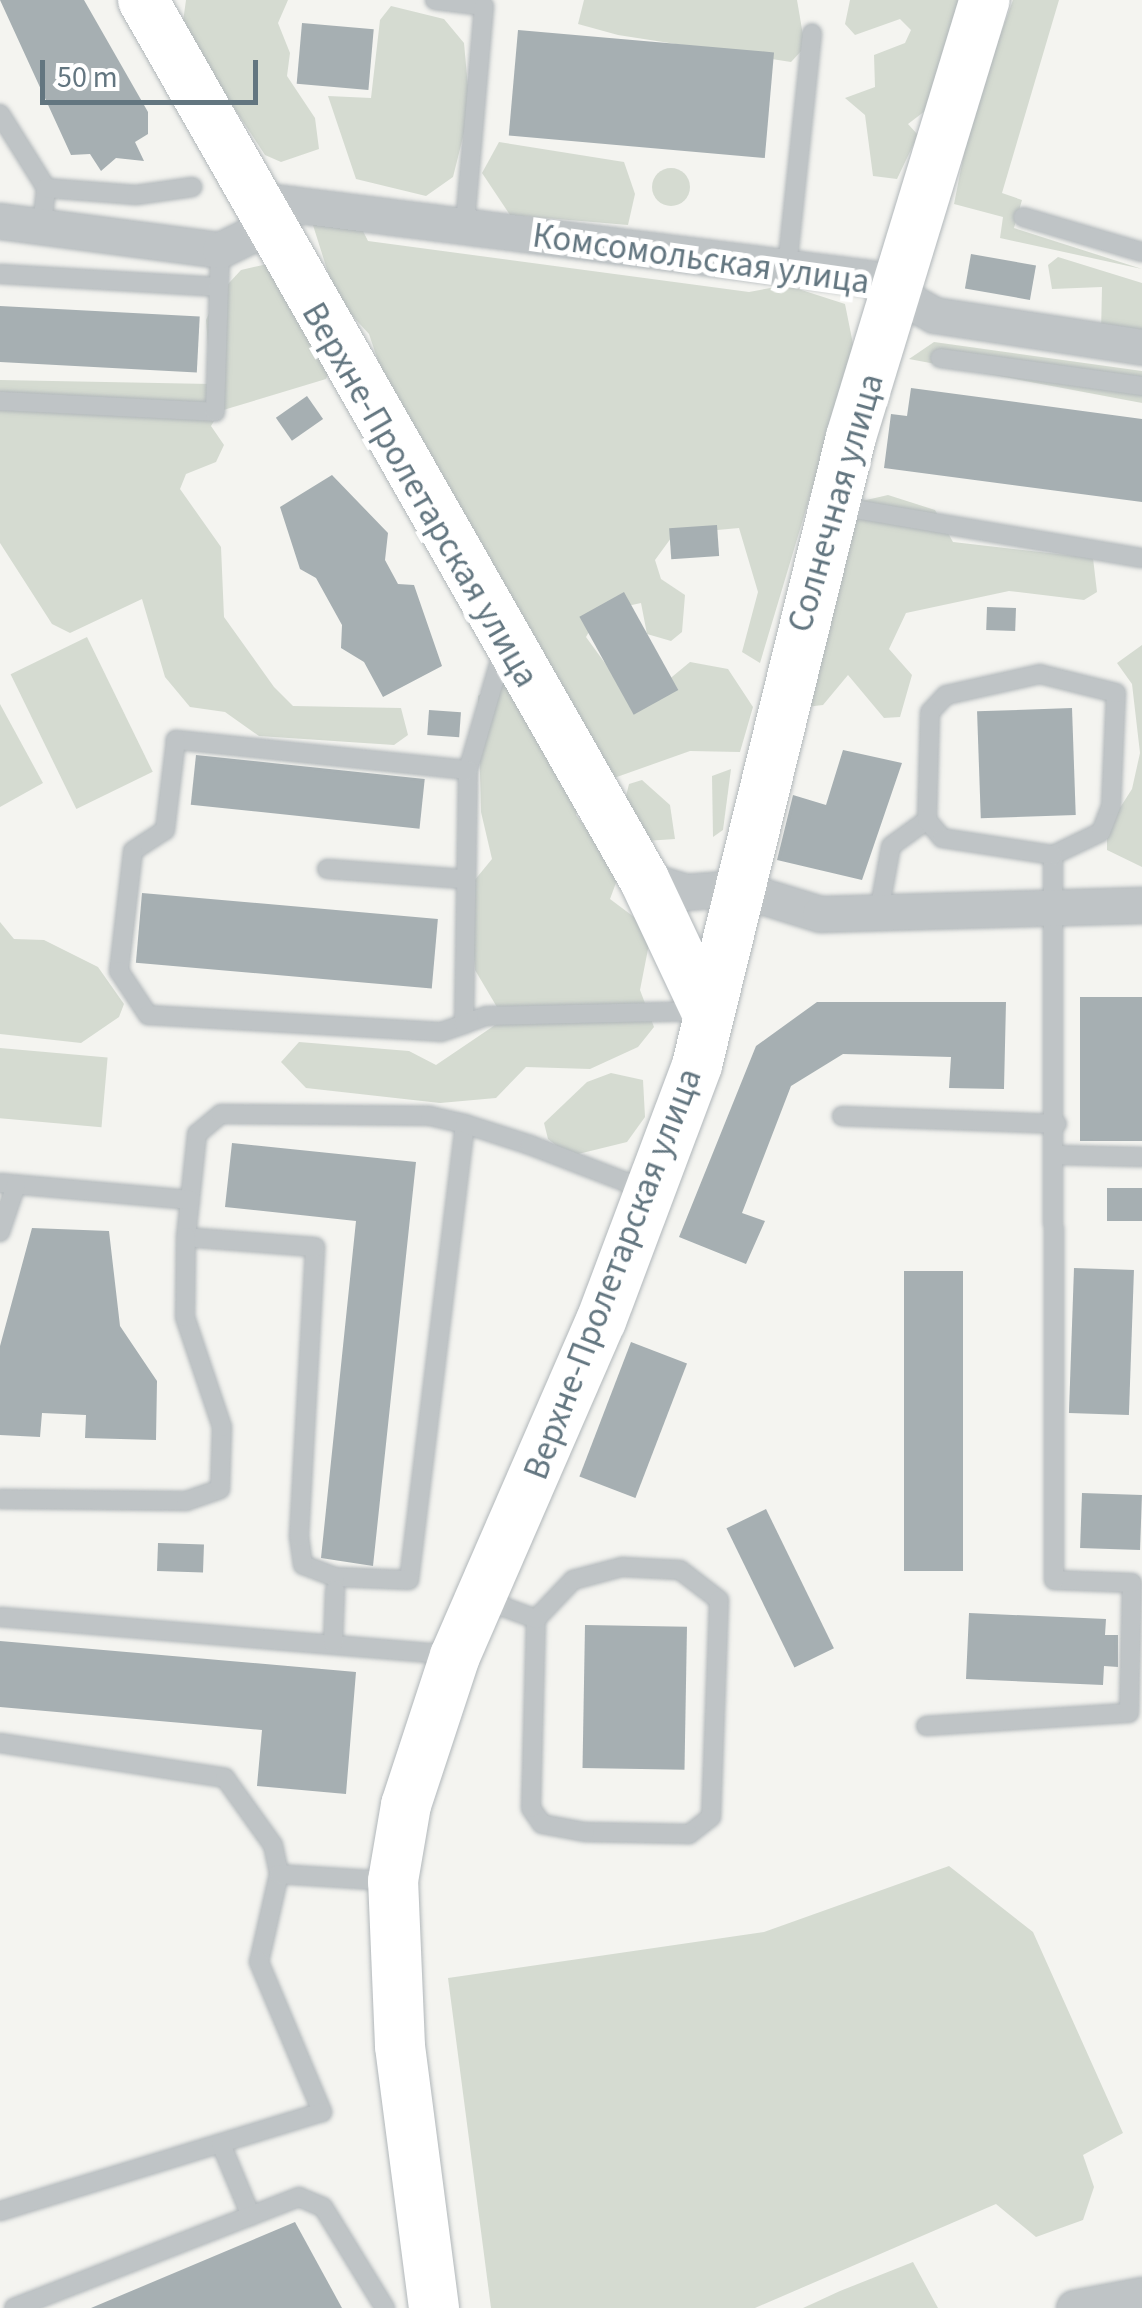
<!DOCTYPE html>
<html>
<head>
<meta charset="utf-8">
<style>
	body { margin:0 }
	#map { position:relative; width:1142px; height:2308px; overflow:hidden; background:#f4f4f0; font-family:"Source Sans 3",sans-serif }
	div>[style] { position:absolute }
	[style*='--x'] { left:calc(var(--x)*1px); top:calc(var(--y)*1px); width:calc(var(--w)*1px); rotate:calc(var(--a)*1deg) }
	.green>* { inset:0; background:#d5dbd1; transform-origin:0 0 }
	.round { border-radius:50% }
	.building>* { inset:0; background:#a6afb2; transform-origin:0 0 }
	.roads { filter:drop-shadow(0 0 2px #b1b7ba) drop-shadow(0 0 2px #b1b7ba) }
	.lane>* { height:18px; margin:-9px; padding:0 9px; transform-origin:9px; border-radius:9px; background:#bfc4c6 }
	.street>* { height:35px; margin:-17.5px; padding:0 17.5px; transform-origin:17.5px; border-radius:17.5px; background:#bfc4c6 }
	.secondary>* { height:50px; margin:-25px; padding:0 25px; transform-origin:25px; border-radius:25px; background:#fff }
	span { translate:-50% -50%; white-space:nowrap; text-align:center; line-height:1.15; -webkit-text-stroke:10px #fff; paint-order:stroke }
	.street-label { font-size:35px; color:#637680 }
	.scale { position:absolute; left:40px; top:60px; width:218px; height:45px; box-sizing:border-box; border:5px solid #637680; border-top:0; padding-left:12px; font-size:30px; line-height:35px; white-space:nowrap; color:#637680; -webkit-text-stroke:8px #fff; paint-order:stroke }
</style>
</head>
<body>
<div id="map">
	<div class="green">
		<div style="clip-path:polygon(186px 0,288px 0,278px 23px,290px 53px,287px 76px,315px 118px,319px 149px,281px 162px,265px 155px,182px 29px)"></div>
		<div style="clip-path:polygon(584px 0,797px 0,805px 47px,791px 62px,618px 35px,578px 24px)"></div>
		<div style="clip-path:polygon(850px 0,970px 0,925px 111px,908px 124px,918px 135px,897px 179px,873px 176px,865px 115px,845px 98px,875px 87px,874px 55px,905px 43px,911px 30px,900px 19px,855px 35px,845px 24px)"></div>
		<div style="clip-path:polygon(1013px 0,1059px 0,1002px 193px,1022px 200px,1014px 228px,1142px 269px,1000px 238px,1003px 217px,954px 204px,972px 113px)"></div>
		<div style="clip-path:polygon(391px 6px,444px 19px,464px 43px,470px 109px,453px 177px,426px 196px,356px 179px,328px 96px,371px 98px,380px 20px)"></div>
		<div style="clip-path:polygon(499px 142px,624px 162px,635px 194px,628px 225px,510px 215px,482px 173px)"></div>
		<div class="round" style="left:652px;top:168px;width:38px;height:38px"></div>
		<div style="clip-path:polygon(312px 222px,361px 227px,368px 241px,749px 292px,786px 285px,845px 304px,854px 349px,760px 663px,742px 652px,758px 592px,739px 528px,674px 534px,655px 560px,661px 579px,685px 595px,682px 632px,671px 641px,647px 634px,641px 603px,600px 612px,586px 637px,626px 692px,661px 686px,690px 662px,728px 669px,753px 707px,740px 752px,690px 751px,614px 778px,389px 394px,369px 334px,336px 298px)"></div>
		<div style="clip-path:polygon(1058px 257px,1142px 283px,1142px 331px,1101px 333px,1102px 287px,1052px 289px,1048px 265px)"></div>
		<div style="clip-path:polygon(272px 263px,332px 363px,326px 379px,220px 411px,211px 426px,224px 445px,216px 462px,186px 474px,180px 489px,221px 547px,224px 617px,274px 687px,293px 706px,401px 708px,408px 735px,394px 745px,259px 736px,225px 712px,190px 707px,165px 677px,142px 599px,70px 633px,52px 624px,0 543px,0 380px,211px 384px,206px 320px,217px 296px,241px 270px)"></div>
		<div style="clip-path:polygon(934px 342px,1142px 371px,1142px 403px,909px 359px)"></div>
		<div style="clip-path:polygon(888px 495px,935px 510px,953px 542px,1093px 558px,1097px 592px,1084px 600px,1009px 591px,906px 613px,889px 649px,912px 675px,900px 717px,884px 718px,848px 675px,823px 705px,789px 709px,849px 504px)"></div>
		<div style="left:87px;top:637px;width:150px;height:85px;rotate:64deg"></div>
		<div style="clip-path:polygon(1142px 645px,1142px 867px,1107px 850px,1107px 828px,1132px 789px,1140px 753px,1132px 684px,1117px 663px)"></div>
		<div style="clip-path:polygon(504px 678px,580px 798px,576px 815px,620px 872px,610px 899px,642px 923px,649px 944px,640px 990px,654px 1027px,638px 1047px,590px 1069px,526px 1067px,496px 1098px,440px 1103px,306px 1088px,281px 1062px,299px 1042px,409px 1051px,436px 1065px,504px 1019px,475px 970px,469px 887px,492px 859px,481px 812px,478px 696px)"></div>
		<div style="clip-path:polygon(0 704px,43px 783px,0 807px)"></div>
		<div style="clip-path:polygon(731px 769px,723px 830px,713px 837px,712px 776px)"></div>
		<div style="clip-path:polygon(642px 780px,670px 805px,675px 839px,646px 841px,624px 804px,629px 784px)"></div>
		<div style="clip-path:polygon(0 922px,14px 939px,44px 940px,98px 967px,124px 1004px,119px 1017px,81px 1043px,0 1034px)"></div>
		<div style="left:0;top:1048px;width:108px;height:70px;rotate:5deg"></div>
		<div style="clip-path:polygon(611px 1073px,643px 1080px,645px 1117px,627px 1142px,570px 1156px,548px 1139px,544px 1123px,587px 1082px)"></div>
		<div style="clip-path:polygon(949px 1866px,1033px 1932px,1123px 2133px,1083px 2155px,1094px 2187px,1083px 2220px,1036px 2237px,996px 2204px,755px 2308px,491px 2308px,448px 1978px,764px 1932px)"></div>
		<div style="clip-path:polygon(913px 2262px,938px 2308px,803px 2308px,840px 2291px)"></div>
	</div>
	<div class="building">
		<div style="clip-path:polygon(0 0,84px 0,148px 112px,148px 134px,135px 142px,144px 161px,116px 158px,101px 171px,90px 154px,71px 155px)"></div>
		<div style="left:302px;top:23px;width:72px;height:61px;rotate:5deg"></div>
		<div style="left:518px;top:30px;width:257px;height:106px;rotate:5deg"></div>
		<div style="left:971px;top:254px;width:66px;height:35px;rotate:10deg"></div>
		<div style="left:0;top:306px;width:200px;height:56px;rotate:3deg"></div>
		<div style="clip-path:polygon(911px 388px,1142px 419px,1142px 502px,884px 468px,891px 414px,907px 416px)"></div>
		<div style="left:307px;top:396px;width:28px;height:38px;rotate:55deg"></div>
		<div style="clip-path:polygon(332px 475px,388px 533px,385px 560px,398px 584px,414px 585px,442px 666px,383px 697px,364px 662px,341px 648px,342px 625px,316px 578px,300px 569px,280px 507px)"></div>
		<div style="left:717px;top:525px;width:31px;height:48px;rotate:86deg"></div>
		<div style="left:624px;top:592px;width:112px;height:51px;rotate:61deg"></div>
		<div style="left:987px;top:607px;width:29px;height:23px;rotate:2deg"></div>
		<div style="left:1072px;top:708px;width:107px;height:95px;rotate:88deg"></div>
		<div style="left:429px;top:710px;width:32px;height:25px;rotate:4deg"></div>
		<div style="clip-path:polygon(843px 750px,902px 763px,862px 880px,777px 860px,793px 795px,826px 805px)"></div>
		<div style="left:196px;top:755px;width:230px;height:50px;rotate:6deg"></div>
		<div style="left:142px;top:893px;width:297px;height:70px;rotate:5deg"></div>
		<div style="left:1080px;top:997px;width:62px;height:144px"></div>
		<div style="clip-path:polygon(817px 1002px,1006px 1002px,1004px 1089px,949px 1088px,951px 1057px,843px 1054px,791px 1086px,742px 1213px,765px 1221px,746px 1264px,679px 1237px,756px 1046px)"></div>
		<div style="clip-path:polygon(232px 1143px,416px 1162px,373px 1566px,321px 1558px,356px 1221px,225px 1207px)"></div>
		<div style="left:1107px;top:1188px;width:35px;height:33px"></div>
		<div style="clip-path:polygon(32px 1228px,109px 1231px,120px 1326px,157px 1381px,156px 1440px,85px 1438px,86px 1415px,42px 1413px,40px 1437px,0 1435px,0 1346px)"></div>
		<div style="left:1074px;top:1268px;width:60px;height:145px;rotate:2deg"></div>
		<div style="left:904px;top:1271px;width:59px;height:300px"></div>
		<div style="left:631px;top:1342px;width:60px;height:144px;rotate:21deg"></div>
		<div style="left:1082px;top:1493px;width:60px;height:55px;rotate:2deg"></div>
		<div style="left:766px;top:1509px;width:155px;height:44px;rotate:64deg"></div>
		<div style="left:158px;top:1543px;width:46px;height:28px;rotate:2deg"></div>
		<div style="clip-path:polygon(969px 1613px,1106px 1619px,1105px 1635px,1118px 1635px,1118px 1667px,1104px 1666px,1103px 1685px,966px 1679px)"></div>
		<div style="left:585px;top:1625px;width:102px;height:143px;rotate:1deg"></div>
		<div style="clip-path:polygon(0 1641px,356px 1672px,346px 1794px,257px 1786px,262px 1730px,0 1707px)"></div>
		<div style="clip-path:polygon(295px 2222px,342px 2308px,91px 2308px)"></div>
	</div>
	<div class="roads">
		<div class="lane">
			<div style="--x:435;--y:0;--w:49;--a:7"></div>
			<div style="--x:484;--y:6;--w:220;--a:95"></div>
			<div style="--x:0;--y:114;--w:87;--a:58.1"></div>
			<div style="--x:46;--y:188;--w:39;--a:96"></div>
			<div style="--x:46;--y:188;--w:90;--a:4.4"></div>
			<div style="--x:136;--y:195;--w:57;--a:-8.1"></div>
			<div style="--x:1023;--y:217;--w:124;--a:16.4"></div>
			<div style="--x:787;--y:267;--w:235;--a:-83.9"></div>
			<div style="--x:0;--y:274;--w:216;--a:3.4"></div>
			<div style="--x:940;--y:358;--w:204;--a:7.9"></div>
			<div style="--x:0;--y:401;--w:215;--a:2.9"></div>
			<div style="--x:215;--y:412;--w:162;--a:-88.2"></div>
			<div style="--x:837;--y:506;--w:309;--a:9.7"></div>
			<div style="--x:468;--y:770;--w:125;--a:-73.7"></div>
			<div style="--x:327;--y:869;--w:137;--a:4.2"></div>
			<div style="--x:879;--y:911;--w:66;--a:-79.5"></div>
			<div style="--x:891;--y:846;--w:44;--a:-35.8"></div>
			<div style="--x:464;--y:1024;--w:254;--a:-89.1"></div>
			<div style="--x:468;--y:770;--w:294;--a:-174.1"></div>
			<div style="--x:176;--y:740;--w:91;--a:97"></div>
			<div style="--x:165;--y:830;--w:38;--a:147"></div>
			<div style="--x:133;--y:851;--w:121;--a:96.7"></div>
			<div style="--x:119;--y:971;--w:53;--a:56.6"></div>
			<div style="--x:148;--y:1015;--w:293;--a:3.3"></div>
			<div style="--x:441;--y:1032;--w:24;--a:-19"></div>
			<div style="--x:464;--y:1024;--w:23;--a:-20"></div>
			<div style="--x:486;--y:1016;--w:214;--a:-1.3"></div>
			<div style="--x:842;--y:1116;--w:215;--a:2.1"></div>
			<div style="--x:465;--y:1124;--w:459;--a:97"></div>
			<div style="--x:409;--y:1580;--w:74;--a:-177.7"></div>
			<div style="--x:335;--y:1577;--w:34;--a:-159"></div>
			<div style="--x:303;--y:1565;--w:29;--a:-98"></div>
			<div style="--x:299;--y:1536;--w:289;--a:-86.8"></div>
			<div style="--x:315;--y:1247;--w:129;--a:-175.6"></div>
			<div style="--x:186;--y:1237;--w:104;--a:-83.9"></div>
			<div style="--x:197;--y:1134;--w:31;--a:-40"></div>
			<div style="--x:221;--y:1114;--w:209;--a:0.5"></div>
			<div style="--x:430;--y:1116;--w:36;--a:13"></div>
			<div style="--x:465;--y:1124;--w:68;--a:17.9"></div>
			<div style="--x:530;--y:1145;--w:128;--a:21.1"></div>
			<div style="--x:1057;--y:1155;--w:85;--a:1.3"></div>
			<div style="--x:0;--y:1183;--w:191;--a:5.1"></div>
			<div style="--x:0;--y:1232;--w:50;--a:-71.2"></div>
			<div style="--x:0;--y:1499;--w:186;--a:0.6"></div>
			<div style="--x:186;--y:1501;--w:36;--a:-19"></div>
			<div style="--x:220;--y:1489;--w:62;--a:-88.2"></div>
			<div style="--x:222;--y:1427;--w:116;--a:-108.6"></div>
			<div style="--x:185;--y:1317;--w:80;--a:-89.3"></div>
			<div style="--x:622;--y:1567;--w:58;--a:3"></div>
			<div style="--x:680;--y:1570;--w:49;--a:37.6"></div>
			<div style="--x:719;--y:1600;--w:217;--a:92.1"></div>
			<div style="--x:711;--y:1817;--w:28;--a:142"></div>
			<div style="--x:689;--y:1834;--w:104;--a:-178.9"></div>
			<div style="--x:585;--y:1832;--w:44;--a:-169.5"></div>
			<div style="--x:542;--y:1824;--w:19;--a:-125"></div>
			<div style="--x:531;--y:1808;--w:189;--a:-88.5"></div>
			<div style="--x:536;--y:1619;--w:54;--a:-46.5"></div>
			<div style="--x:573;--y:1580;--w:51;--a:-14.9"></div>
			<div style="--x:482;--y:1599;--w:58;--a:20.3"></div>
			<div style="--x:0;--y:1617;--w:455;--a:4.8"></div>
			<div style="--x:333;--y:1643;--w:53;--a:-87.8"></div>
			<div style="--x:926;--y:1726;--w:203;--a:-3.7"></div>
			<div style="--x:1129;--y:1713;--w:130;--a:-88.7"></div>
			<div style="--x:1132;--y:1583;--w:78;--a:-177.8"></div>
			<div style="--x:1054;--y:1580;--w:725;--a:-90.08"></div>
			<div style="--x:1053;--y:855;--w:53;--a:-25.6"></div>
			<div style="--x:1101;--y:832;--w:28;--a:-69"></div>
			<div style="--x:1111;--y:806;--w:113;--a:-87.5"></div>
			<div style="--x:1116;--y:693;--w:78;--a:-166"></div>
			<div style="--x:1040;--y:674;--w:96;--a:167.4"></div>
			<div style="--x:946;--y:695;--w:23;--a:133"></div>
			<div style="--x:930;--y:712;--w:108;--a:91.6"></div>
			<div style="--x:927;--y:820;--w:23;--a:50"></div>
			<div style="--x:942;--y:838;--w:112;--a:8.7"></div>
			<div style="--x:0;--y:1743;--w:228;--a:8.8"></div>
			<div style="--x:225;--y:1778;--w:82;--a:54.4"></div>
			<div style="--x:273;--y:1845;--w:30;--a:78"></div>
			<div style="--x:279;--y:1874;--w:90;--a:102.8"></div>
			<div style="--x:259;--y:1962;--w:163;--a:67.2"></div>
			<div style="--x:322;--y:2112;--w:337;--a:162.9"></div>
			<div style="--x:279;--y:1874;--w:109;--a:3.7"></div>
			<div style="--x:221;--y:2144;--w:78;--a:67.4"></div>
			<div style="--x:14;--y:2308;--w:306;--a:-21.3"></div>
			<div style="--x:299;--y:2197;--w:26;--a:23"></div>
			<div style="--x:323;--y:2207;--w:119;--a:58.5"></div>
		</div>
		<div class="street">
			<div style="--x:251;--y:199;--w:623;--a:7.28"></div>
			<div style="--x:869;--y:278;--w:75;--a:29.6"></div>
			<div style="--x:934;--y:315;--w:210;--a:8.7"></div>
			<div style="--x:0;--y:221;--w:222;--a:7.5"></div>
			<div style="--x:220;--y:250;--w:52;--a:-26.1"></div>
			<div style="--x:644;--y:879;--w:44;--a:17.2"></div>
			<div style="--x:686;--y:892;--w:50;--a:-4.6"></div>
			<div style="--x:736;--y:888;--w:88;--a:17.2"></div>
			<div style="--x:820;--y:914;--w:322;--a:-1.6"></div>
			<div style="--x:1074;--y:2308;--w:69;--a:-10.8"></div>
		</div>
		<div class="secondary">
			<div style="--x:143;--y:0;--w:1012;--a:60.32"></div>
			<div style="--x:644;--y:879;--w:146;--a:64.8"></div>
			<div style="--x:434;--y:2308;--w:264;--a:-97.4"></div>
			<div style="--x:400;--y:2046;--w:165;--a:-92.4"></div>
			<div style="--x:393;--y:1881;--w:77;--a:-80.3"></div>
			<div style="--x:406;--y:1805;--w:157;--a:-71.8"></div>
			<div style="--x:455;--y:1656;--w:365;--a:-66.5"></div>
			<div style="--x:601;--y:1321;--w:273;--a:-69.4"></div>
			<div style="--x:697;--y:1065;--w:647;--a:-76.22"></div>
			<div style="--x:851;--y:437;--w:457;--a:-73"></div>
		</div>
	</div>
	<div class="street-label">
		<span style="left:701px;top:259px;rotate:8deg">Комсомольская улица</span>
		<span style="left:420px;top:495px;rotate:60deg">Верхне-Пролетарская улица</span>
		<span style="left:836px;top:503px;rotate:-74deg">Солнечная улица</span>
		<span style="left:613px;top:1274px;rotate:-69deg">Верхне-Пролетарская улица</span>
	</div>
	<div class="scale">50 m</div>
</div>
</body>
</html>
